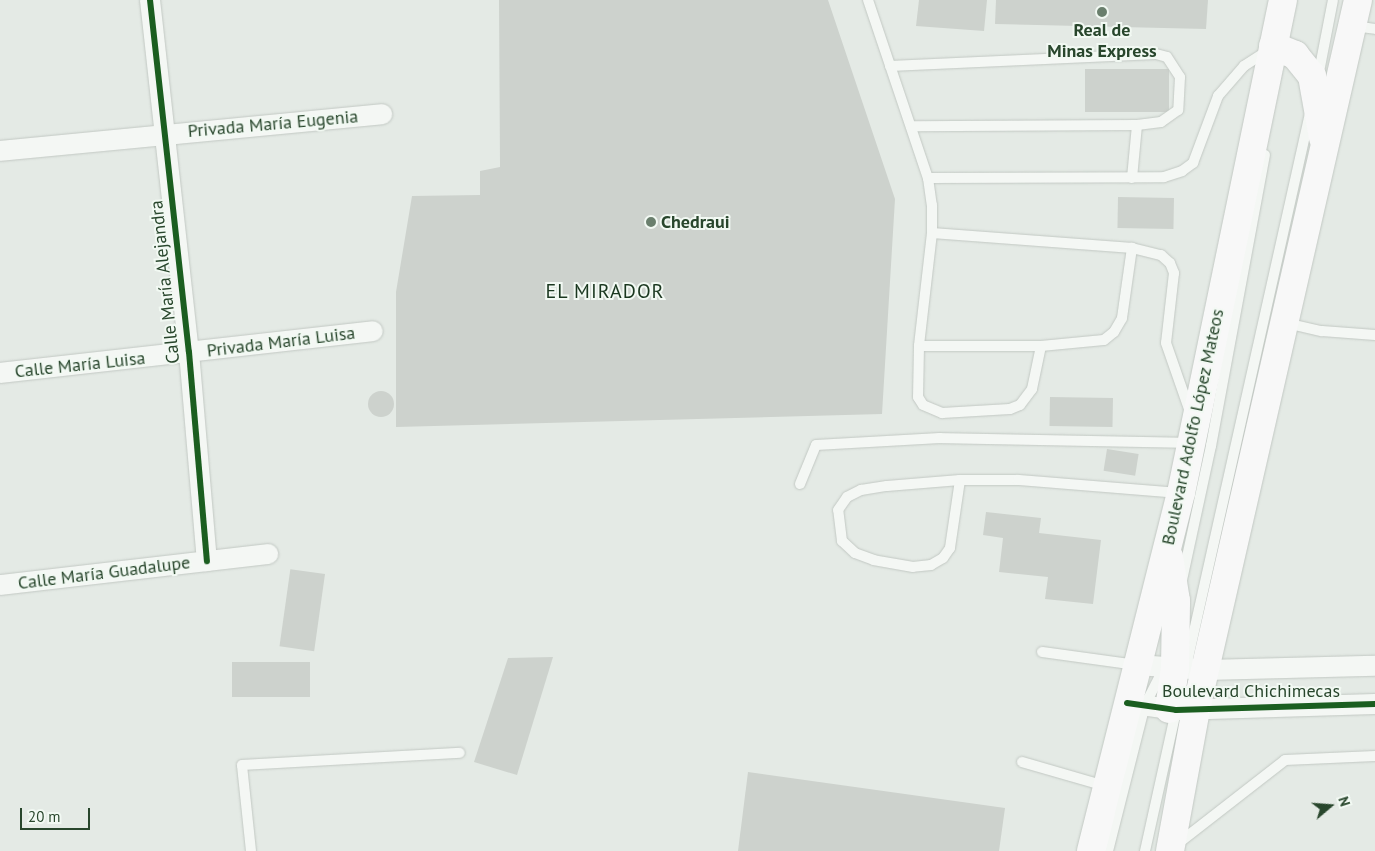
<!DOCTYPE html>
<html>
<head>
<meta charset="utf-8">
<style>
	body { margin:0 }
	#map { position:relative; width:1375px; height:851px; overflow:hidden; background:#e4eae5; font-family:"PT Sans",sans-serif }
	div>[style] { position:absolute }
	[style*='--x'] { left:calc(var(--x)*1px); top:calc(var(--y)*1px); width:calc(var(--w)*1px); rotate:calc(var(--a)*1deg) }
	.building>* { inset:0; background:#cdd2cd; transform-origin:0 0 }
	.round { border-radius:50% }
	.roads { filter:drop-shadow(0 0 1px #c2c8c3) drop-shadow(0 0 1px #c2c8c3) }
	.lane>* { height:10px; margin:-5px; padding:0 5px; transform-origin:5px; border-radius:5px; background:#f4f7f4 }
	.street>* { height:20px; margin:-10px; padding:0 10px; transform-origin:10px; border-radius:10px; background:#f4f7f4 }
	.primary>* { height:28px; margin:-14px; padding:0 14px; transform-origin:14px; border-radius:14px; background:#f8f8f8 }
	.cycleway>* { height:6px; margin:-3px; padding:0 3px; transform-origin:3px; border-radius:3px; background:#1b5e20 }
	.dots>* { width:14px; height:14px; translate:-50% -50%; box-sizing:border-box; border:2px solid #f2f9f3; border-radius:50% }
	span { translate:-50% -50%; white-space:nowrap; text-align:center; line-height:1.15; -webkit-text-stroke:4px #f2f9f3; paint-order:stroke }
	.poi-label { font-size:18px; color:#28462c; font-weight:700 }
	.left { translate:0 -50%; text-align:left }
	.street-label { font-size:18px; color:#28462c }
	.quarter-label { font-size:20px; color:#1a371f; letter-spacing:1px }
	.north { position:absolute; left:1305px; top:781px; width:50px; height:50px; -webkit-text-stroke:4px #f2f9f3; paint-order:stroke; rotate:72deg; font-size:14px; font-weight:700; line-height:20px; text-align:center; color:#28462c }
	.north::after { content:''; display:block; margin:auto; width:18px; height:22px; background:#28462c; clip-path:polygon(50% 0,100% 100%,50% 72%,0 100%) }
	.scale { position:absolute; left:20px; top:808px; width:70px; height:22px; box-sizing:border-box; border:2px solid #28462c; border-top:0; padding-left:6px; font-size:15px; line-height:18px; white-space:nowrap; color:#28462c; -webkit-text-stroke:4px #f2f9f3; paint-order:stroke }
</style>
</head>
<body>
<div id="map">
	<div class="building">
		<div style="clip-path:polygon(499px 0,828px 0,895px 199px,882px 414px,396px 427px,396px 292px,412px 196px,480px 195px,480px 171px,500px 167px)"></div>
		<div style="clip-path:polygon(919px 0,987px 0,984px 31px,916px 26px)"></div>
		<div style="clip-path:polygon(996px 0,1208px 0,1206px 29px,995px 24px)"></div>
		<div style="left:1169px;top:69px;width:43px;height:84px;rotate:90deg"></div>
		<div style="left:1118px;top:197px;width:56px;height:31px;rotate:1deg"></div>
		<div class="round" style="left:368px;top:391px;width:26px;height:26px"></div>
		<div style="left:1050px;top:397px;width:63px;height:29px;rotate:1deg"></div>
		<div style="left:1107px;top:449px;width:32px;height:22px;rotate:9deg"></div>
		<div style="clip-path:polygon(986px 512px,1041px 518px,1039px 533px,1101px 540px,1093px 604px,1045px 599px,1048px 577px,999px 572px,1003px 538px,983px 535px)"></div>
		<div style="left:325px;top:574px;width:78px;height:35px;rotate:98deg"></div>
		<div style="clip-path:polygon(553px 657px,517px 775px,474px 762px,508px 658px)"></div>
		<div style="left:232px;top:662px;width:78px;height:35px"></div>
		<div style="clip-path:polygon(748px 772px,1005px 808px,999px 851px,738px 851px)"></div>
	</div>
	<div class="roads">
		<div class="lane">
			<div style="--x:868;--y:0;--w:188;--a:71.4"></div>
			<div style="--x:928;--y:178;--w:27;--a:82"></div>
			<div style="--x:932;--y:205;--w:28;--a:90"></div>
			<div style="--x:932;--y:233;--w:114;--a:96.6"></div>
			<div style="--x:919;--y:346;--w:51;--a:91.1"></div>
			<div style="--x:918;--y:397;--w:9;--a:58"></div>
			<div style="--x:923;--y:405;--w:21;--a:23"></div>
			<div style="--x:942;--y:413;--w:68;--a:-3.4"></div>
			<div style="--x:1010;--y:409;--w:11;--a:-22"></div>
			<div style="--x:1020;--y:405;--w:20;--a:-53"></div>
			<div style="--x:1032;--y:389;--w:44;--a:-78.2"></div>
			<div style="--x:1354;--y:26;--w:21;--a:8"></div>
			<div style="--x:890;--y:66;--w:266;--a:-2.6"></div>
			<div style="--x:1156;--y:54;--w:11;--a:15"></div>
			<div style="--x:1167;--y:57;--w:24;--a:57"></div>
			<div style="--x:1180;--y:77;--w:33;--a:93"></div>
			<div style="--x:1178;--y:110;--w:21;--a:145"></div>
			<div style="--x:1161;--y:122;--w:24;--a:173"></div>
			<div style="--x:1137;--y:125;--w:226;--a:179.7"></div>
			<div style="--x:1318;--y:77;--w:78;--a:-79"></div>
			<div style="--x:928;--y:178;--w:236;--a:-0.2"></div>
			<div style="--x:1164;--y:177;--w:19;--a:-18"></div>
			<div style="--x:1182;--y:171;--w:14;--a:-36"></div>
			<div style="--x:1193;--y:163;--w:72;--a:-69.5"></div>
			<div style="--x:1218;--y:96;--w:40;--a:-49"></div>
			<div style="--x:1244;--y:66;--w:30;--a:-33"></div>
			<div style="--x:1132;--y:178;--w:53;--a:-84.6"></div>
			<div style="--x:932;--y:233;--w:201;--a:4.3"></div>
			<div style="--x:1132;--y:248;--w:30;--a:14"></div>
			<div style="--x:1161;--y:255;--w:12;--a:42"></div>
			<div style="--x:1170;--y:263;--w:11;--a:68"></div>
			<div style="--x:1174;--y:273;--w:70;--a:96.5"></div>
			<div style="--x:1166;--y:343;--w:73;--a:70.8"></div>
			<div style="--x:1286;--y:323;--w:37;--a:13"></div>
			<div style="--x:1322;--y:331;--w:53;--a:4.3"></div>
			<div style="--x:919;--y:346;--w:122;--a:0"></div>
			<div style="--x:1041;--y:346;--w:63;--a:-5.4"></div>
			<div style="--x:1104;--y:340;--w:13;--a:-39"></div>
			<div style="--x:1114;--y:332;--w:16;--a:-60"></div>
			<div style="--x:1122;--y:318;--w:71;--a:-81.9"></div>
			<div style="--x:960;--y:480;--w:69;--a:98.4"></div>
			<div style="--x:950;--y:548;--w:12;--a:125"></div>
			<div style="--x:943;--y:558;--w:14;--a:150"></div>
			<div style="--x:931;--y:565;--w:18;--a:174"></div>
			<div style="--x:913;--y:567;--w:40;--a:-170"></div>
			<div style="--x:874;--y:560;--w:20;--a:-160"></div>
			<div style="--x:855;--y:553;--w:18;--a:-137"></div>
			<div style="--x:842;--y:541;--w:31;--a:-97"></div>
			<div style="--x:838;--y:510;--w:16;--a:-55"></div>
			<div style="--x:847;--y:497;--w:16;--a:-27"></div>
			<div style="--x:861;--y:490;--w:26;--a:-9"></div>
			<div style="--x:887;--y:486;--w:73;--a:-4.7"></div>
			<div style="--x:960;--y:480;--w:58;--a:0"></div>
			<div style="--x:1018;--y:480;--w:163;--a:4.6"></div>
			<div style="--x:800;--y:484;--w:42;--a:-67.7"></div>
			<div style="--x:816;--y:445;--w:124;--a:-3.2"></div>
			<div style="--x:940;--y:438;--w:250;--a:1.1"></div>
			<div style="--x:1182;--y:580;--w:137;--a:-77.8"></div>
			<div style="--x:1211;--y:446;--w:296;--a:-79.5"></div>
			<div style="--x:1042;--y:652;--w:96;--a:7.8"></div>
			<div style="--x:1186;--y:667;--w:568;--a:-77.38"></div>
			<div style="--x:1022;--y:762;--w:86;--a:16.1"></div>
			<div style="--x:1176;--y:845;--w:138;--a:-37.9"></div>
			<div style="--x:1285;--y:760;--w:90;--a:-2.5"></div>
			<div style="--x:251;--y:851;--w:86;--a:-96"></div>
			<div style="--x:242;--y:765;--w:218;--a:-3.2"></div>
			<div style="--x:1108;--y:851;--w:151;--a:-75.8"></div>
			<div style="--x:1145;--y:705;--w:44;--a:-62.9"></div>
			<div style="--x:1145;--y:851;--w:143;--a:-77.5"></div>
		</div>
		<div class="street">
			<div style="--x:150;--y:0;--w:354;--a:83.7"></div>
			<div style="--x:189;--y:352;--w:210;--a:85.1"></div>
			<div style="--x:0;--y:151;--w:384;--a:-5.5"></div>
			<div style="--x:0;--y:373;--w:375;--a:-6.4"></div>
			<div style="--x:0;--y:585;--w:270;--a:-6.6"></div>
			<div style="--x:1138;--y:665;--w:68;--a:4.2"></div>
			<div style="--x:1206;--y:670;--w:169;--a:-1.4"></div>
			<div style="--x:1127;--y:703;--w:49;--a:8.1"></div>
			<div style="--x:1176;--y:710;--w:199;--a:-1.7"></div>
		</div>
		<div class="primary">
			<div style="--x:1273;--y:46;--w:24;--a:22"></div>
			<div style="--x:1295;--y:55;--w:27;--a:51"></div>
			<div style="--x:1312;--y:76;--w:63;--a:79.9"></div>
			<div style="--x:1169;--y:709;--w:41;--a:-81.7"></div>
			<div style="--x:1175;--y:668;--w:67;--a:-89.1"></div>
			<div style="--x:1176;--y:601;--w:45;--a:-99"></div>
			<div style="--x:1091;--y:851;--w:369;--a:-75.9"></div>
			<div style="--x:1181;--y:493;--w:503;--a:-78.31"></div>
			<div style="--x:1170;--y:851;--w:144;--a:-79.6"></div>
			<div style="--x:1196;--y:709;--w:727;--a:-77.13"></div>
		</div>
	</div>
	<div class="cycleway">
		<div style="--x:150;--y:0;--w:354;--a:83.7"></div>
		<div style="--x:189;--y:352;--w:210;--a:85.1"></div>
		<div style="--x:1127;--y:703;--w:49;--a:8.1"></div>
		<div style="--x:1176;--y:710;--w:199;--a:-1.7"></div>
	</div>
	<div class="dots">
		<div style="left:1102px;top:12px;background:#6a7f6d"></div>
		<div style="left:651px;top:222px;background:#6a7f6d"></div>
	</div>
	<div class="poi-label">
		<span style="left:1102px;top:41px">Real de<br>Minas Express</span>
		<span class="left" style="left:661px;top:222px">Chedraui</span>
	</div>
	<div class="street-label">
		<span style="left:273px;top:124px;rotate:-5deg">Privada María Eugenia</span>
		<span style="left:165px;top:282px;rotate:-96deg">Calle María Alejandra</span>
		<span style="left:281px;top:342px;rotate:-7deg">Privada María Luisa</span>
		<span style="left:80px;top:365px;rotate:-6deg">Calle María Luisa</span>
		<span style="left:1193px;top:427px;rotate:-78deg">Boulevard Adolfo López Mateos</span>
		<span style="left:104px;top:573px;rotate:-7deg">Calle María Guadalupe</span>
		<span style="left:1251px;top:691px">Boulevard Chichimecas</span>
	</div>
	<div class="quarter-label">
		<span style="left:605px;top:291px">EL MIRADOR</span>
	</div>
	<div class="north">N</div>
	<div class="scale">20 m</div>
</div>
</body>
</html>
